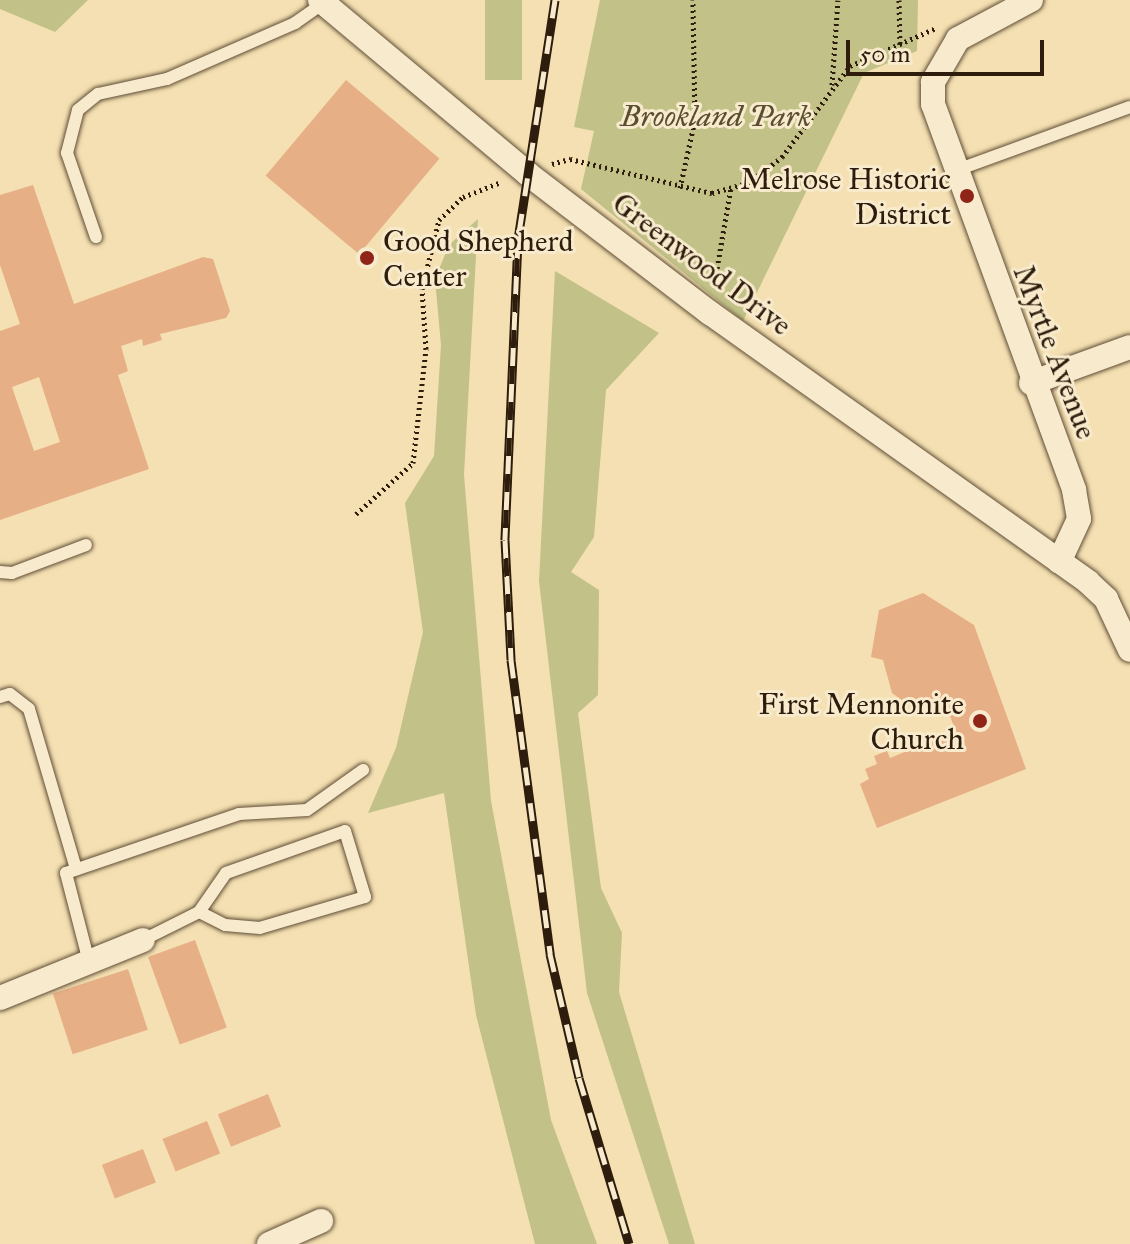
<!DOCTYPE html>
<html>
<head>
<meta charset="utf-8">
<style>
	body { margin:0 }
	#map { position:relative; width:1130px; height:1244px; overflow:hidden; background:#f4e0b2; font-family:"IM FELL Great Primer",serif }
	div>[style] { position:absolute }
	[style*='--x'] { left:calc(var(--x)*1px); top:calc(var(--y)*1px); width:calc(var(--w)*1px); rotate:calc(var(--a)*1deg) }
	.green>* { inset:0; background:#c1c188; transform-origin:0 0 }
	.building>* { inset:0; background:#e7af85; transform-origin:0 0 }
	.path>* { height:5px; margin-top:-2.5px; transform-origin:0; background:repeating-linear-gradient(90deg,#2e1c0c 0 2px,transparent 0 6px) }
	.roads { filter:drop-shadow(0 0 2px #604d36) drop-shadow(0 0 2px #604d36) }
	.lane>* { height:12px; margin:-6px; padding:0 6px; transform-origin:6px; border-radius:6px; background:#f8ebcd }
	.street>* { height:24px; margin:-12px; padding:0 12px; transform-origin:12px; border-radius:12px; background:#f8ebcd }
	.rail>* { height:9px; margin-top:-4.5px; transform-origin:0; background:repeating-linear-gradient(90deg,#f8ebcd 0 18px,#2e1c0c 0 36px); box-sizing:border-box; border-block:2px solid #2e1c0c }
	.dots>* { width:22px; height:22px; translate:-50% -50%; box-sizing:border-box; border:4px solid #f8ebcd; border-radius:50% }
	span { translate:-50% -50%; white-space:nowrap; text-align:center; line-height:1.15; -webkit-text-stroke:6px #f8ebcd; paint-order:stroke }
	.park-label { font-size:30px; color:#5a4e31; font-style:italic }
	.poi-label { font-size:30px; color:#2e1c0c }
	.right { translate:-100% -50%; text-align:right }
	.left { translate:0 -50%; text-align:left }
	.street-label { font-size:30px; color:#2e1c0c }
	.scale { position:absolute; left:846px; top:40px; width:198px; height:36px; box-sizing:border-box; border:4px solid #2e1c0c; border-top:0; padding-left:10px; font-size:24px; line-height:28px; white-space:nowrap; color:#2e1c0c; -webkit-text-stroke:6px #f8ebcd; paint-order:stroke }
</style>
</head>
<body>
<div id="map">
	<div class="green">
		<div style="clip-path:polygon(0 0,88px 0,55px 32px,0 9px)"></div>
		<div style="left:485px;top:0;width:37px;height:80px"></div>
		<div style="clip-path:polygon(600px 0,918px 0,917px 51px,864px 73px,743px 321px,581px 189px,594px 131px,574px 127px)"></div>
		<div style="clip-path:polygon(478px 219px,464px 475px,491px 801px,551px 1120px,597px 1244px,535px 1244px,476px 1015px,444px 793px,368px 813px,396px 748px,423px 632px,405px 503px,434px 456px,441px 345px,435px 279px,449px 245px)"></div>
		<div style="clip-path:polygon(555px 271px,659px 333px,606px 390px,594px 537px,571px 572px,599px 590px,598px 695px,578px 713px,601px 888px,622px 933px,619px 992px,695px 1244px,669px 1244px,587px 993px,539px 581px)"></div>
	</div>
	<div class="building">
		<div style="left:346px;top:80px;width:122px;height:125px;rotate:40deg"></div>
		<div style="clip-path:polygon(evenodd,33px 185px,74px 304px,203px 257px,213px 259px,230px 311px,226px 318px,160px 334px,162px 340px,143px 346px,142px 339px,121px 346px,128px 371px,118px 375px,149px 469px,0 520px,0 331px,20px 324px,0 265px,0 195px,33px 185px,39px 377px,60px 442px,34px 451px,12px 387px,39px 377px)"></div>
		<div style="clip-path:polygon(923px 593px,974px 625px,1026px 769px,877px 828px,860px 784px,869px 779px,865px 769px,877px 764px,874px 756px,887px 751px,890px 758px,956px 731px,944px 702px,929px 709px,919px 703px,915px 710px,892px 693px,883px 660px,871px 657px,879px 610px)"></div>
		<div style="left:195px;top:940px;width:93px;height:50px;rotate:70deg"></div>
		<div style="left:128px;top:969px;width:64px;height:79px;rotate:72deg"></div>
		<div style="left:268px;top:1094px;width:35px;height:54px;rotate:68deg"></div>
		<div style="left:207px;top:1121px;width:35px;height:48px;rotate:68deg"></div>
		<div style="left:143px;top:1149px;width:36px;height:44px;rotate:69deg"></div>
	</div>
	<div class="path">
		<div style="--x:899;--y:0;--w:46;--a:88.8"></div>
		<div style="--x:832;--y:85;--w:85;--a:-86"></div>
		<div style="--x:552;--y:164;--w:19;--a:-16"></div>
		<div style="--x:570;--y:159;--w:146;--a:13.5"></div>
		<div style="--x:712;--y:193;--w:37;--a:-16"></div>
		<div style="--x:748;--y:183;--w:43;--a:-37.4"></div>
		<div style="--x:782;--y:157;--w:114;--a:-53.2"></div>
		<div style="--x:850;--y:66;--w:94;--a:-23.8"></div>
		<div style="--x:680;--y:188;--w:70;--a:-77.6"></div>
		<div style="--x:695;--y:120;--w:120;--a:-91"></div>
		<div style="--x:714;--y:286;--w:99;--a:-80.2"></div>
		<div style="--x:356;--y:514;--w:76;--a:-41.8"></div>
		<div style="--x:413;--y:463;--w:115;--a:-83.5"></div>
		<div style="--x:426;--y:349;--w:60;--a:-93.8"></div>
		<div style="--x:422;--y:289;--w:71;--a:-76.2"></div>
		<div style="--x:439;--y:220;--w:33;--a:-44"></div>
		<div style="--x:463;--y:197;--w:41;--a:-21.5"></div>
	</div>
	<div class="roads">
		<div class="lane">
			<div style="--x:954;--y:171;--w:187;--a:-20"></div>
			<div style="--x:96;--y:237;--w:89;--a:-109"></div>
			<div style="--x:67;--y:153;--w:44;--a:-75.7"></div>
			<div style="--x:78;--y:110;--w:26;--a:-39"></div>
			<div style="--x:98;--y:94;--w:71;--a:-12.3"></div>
			<div style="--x:167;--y:79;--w:140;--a:-23.6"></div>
			<div style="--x:295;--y:23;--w:35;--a:-35"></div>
			<div style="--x:0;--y:572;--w:12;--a:5"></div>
			<div style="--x:12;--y:573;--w:79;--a:-20.7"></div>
			<div style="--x:0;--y:697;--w:10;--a:-17"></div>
			<div style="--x:10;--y:694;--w:24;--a:38"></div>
			<div style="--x:29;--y:709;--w:167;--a:73.6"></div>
			<div style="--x:143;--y:940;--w:63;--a:-26.6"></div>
			<div style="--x:199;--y:912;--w:47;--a:-55.3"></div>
			<div style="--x:226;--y:873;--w:126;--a:-19.4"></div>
			<div style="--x:345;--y:831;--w:69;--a:73.1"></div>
			<div style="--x:365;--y:897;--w:109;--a:163.6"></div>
			<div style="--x:260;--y:928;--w:35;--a:-175"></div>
			<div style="--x:225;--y:925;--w:29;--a:-153"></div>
			<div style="--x:89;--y:962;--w:92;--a:-104.5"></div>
			<div style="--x:66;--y:873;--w:183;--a:-18.8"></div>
			<div style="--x:239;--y:814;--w:68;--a:-3.4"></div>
			<div style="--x:307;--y:810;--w:69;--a:-35.5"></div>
		</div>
		<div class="street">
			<div style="--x:320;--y:0;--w:271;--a:39.9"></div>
			<div style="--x:528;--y:174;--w:229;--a:37.4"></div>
			<div style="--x:710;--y:313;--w:464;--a:35.4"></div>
			<div style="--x:1088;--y:582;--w:25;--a:43"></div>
			<div style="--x:1106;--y:599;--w:56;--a:64.8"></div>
			<div style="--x:1031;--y:0;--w:83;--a:151.9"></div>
			<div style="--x:958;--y:39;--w:50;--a:120.2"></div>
			<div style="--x:933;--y:82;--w:22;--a:90"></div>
			<div style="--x:933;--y:104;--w:411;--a:69.9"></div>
			<div style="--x:1074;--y:490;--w:29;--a:80"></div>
			<div style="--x:1079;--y:519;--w:47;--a:114.9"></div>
			<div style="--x:1031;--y:383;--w:105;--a:-20"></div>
			<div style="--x:0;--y:998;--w:154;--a:-22.1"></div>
			<div style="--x:269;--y:1244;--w:57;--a:-23.9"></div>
		</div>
	</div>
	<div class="rail">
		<div style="--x:555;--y:0;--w:243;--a:98.8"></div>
		<div style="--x:518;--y:240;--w:300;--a:92.5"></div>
		<div style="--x:505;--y:540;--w:120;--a:87.1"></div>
		<div style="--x:511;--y:660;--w:297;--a:82.4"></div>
		<div style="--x:550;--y:954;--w:127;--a:76.8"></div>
		<div style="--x:579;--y:1078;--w:173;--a:73.2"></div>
	</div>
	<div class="dots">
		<div style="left:967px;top:196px;background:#8f2418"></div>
		<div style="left:367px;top:258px;background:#8f2418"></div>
		<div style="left:980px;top:721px;background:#8f2418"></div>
	</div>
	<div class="park-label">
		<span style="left:716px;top:116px">Brookland Park</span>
	</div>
	<div class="poi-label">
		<span class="right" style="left:951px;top:196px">Melrose Historic<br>District</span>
		<span class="left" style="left:383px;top:258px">Good Shepherd<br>Center</span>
		<span class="right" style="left:964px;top:721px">First Mennonite<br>Church</span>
	</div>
	<div class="street-label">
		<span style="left:702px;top:264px;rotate:37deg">Greenwood Drive</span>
		<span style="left:1055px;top:352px;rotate:69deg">Myrtle Avenue</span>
	</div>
	<div class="scale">50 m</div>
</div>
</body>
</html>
